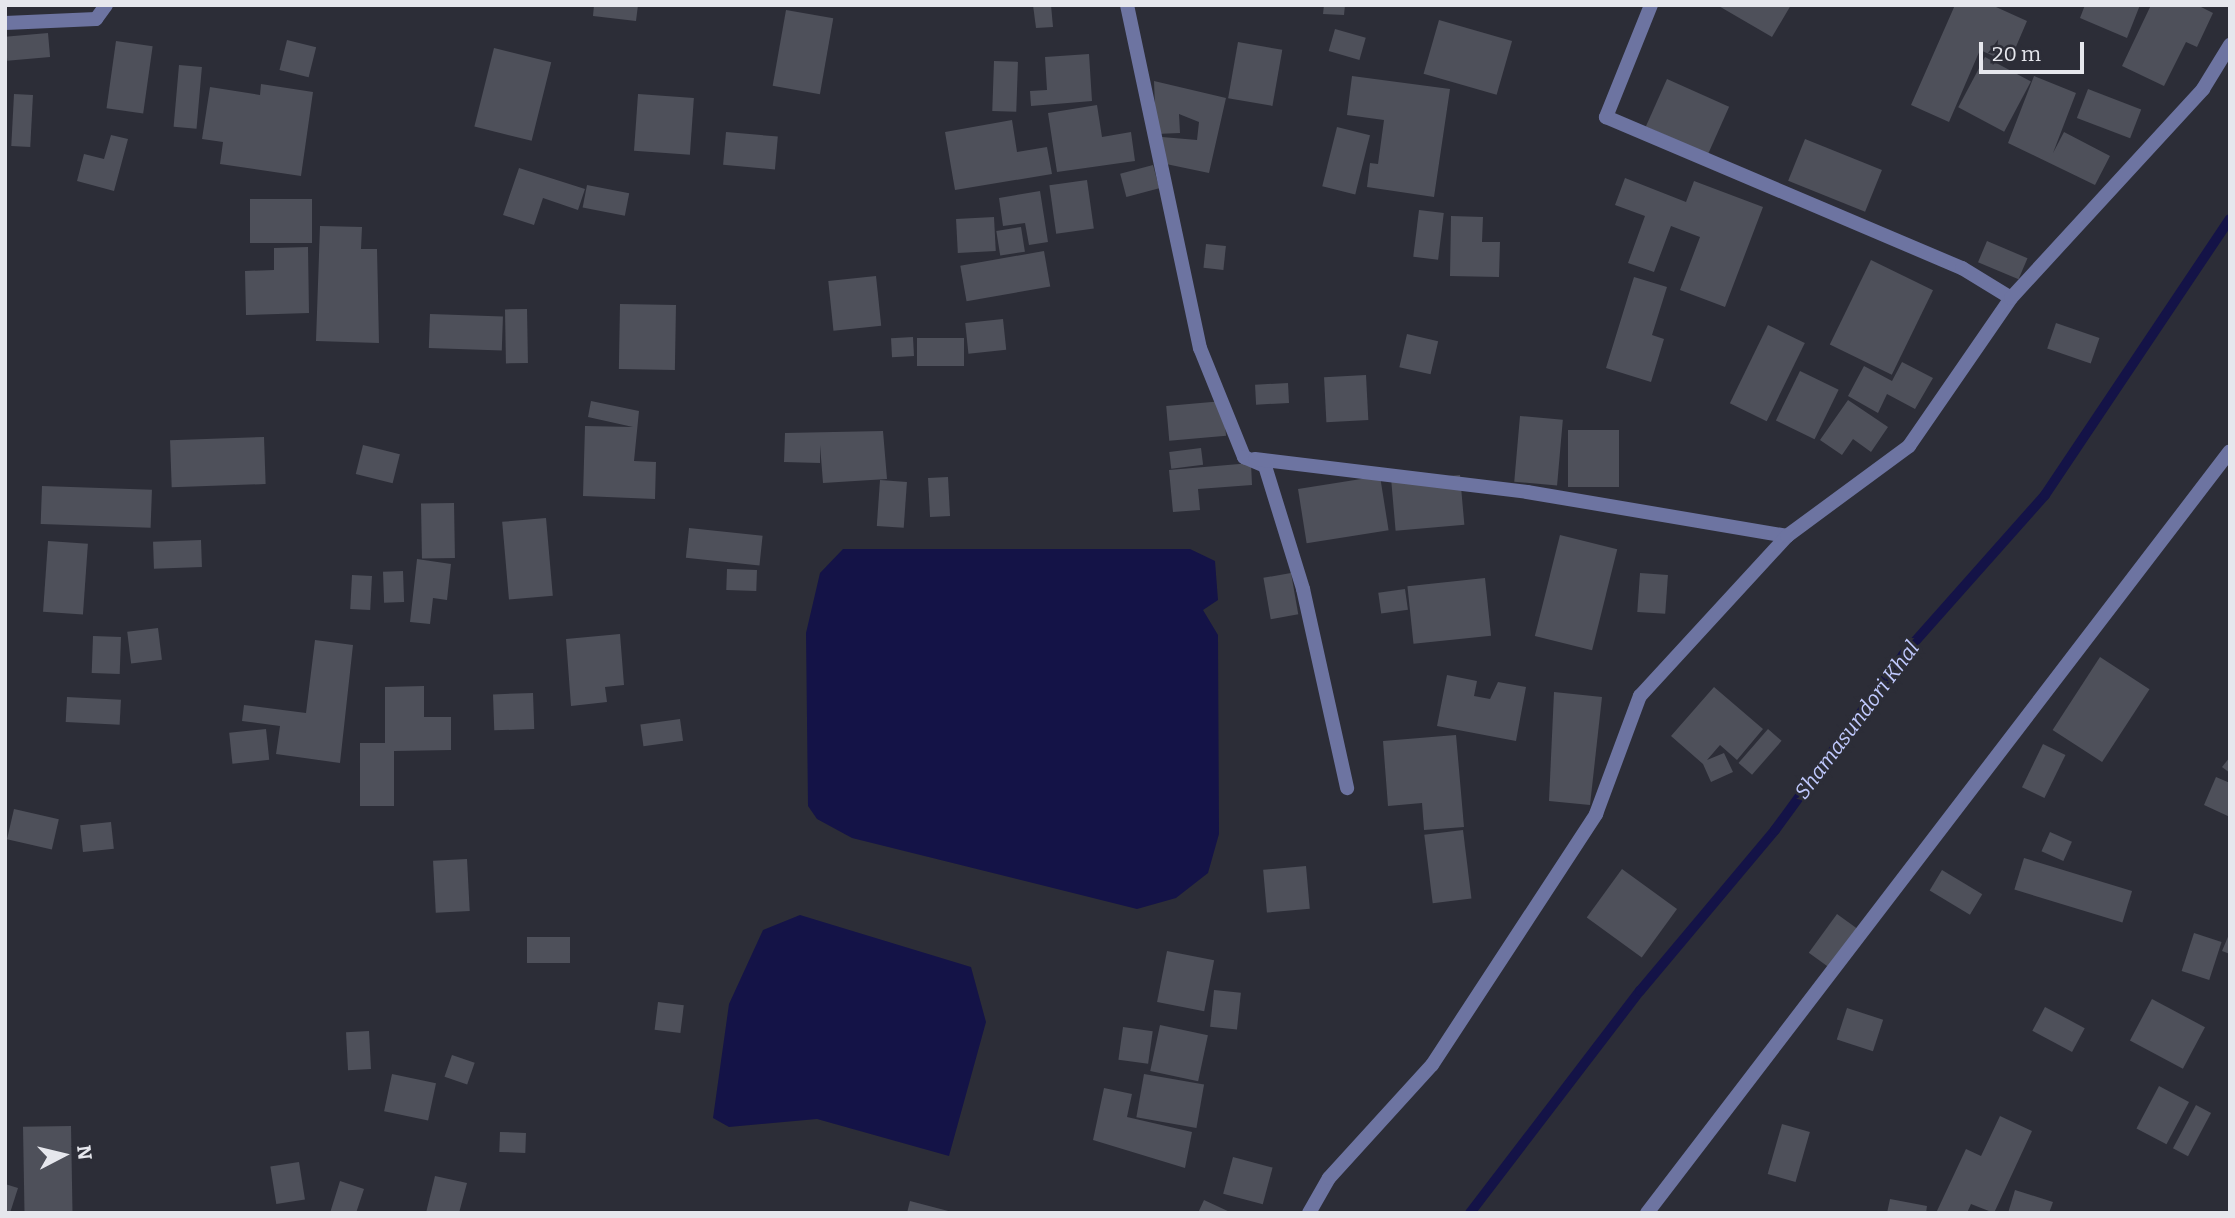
<!DOCTYPE html>
<html>
<head>
<meta charset="utf-8">
<style>
	body { margin:0 }
	#map { position:relative; width:2235px; height:1218px; overflow:hidden; background:#2c2d37; font-family:Bitter,serif }
	div>[style] { position:absolute }
	[style*='--x'] { left:calc(var(--x)*1px); top:calc(var(--y)*1px); width:calc(var(--w)*1px); rotate:calc(var(--a)*1deg) }
	.water>* { inset:0; background:#141347 }
	.stream>* { height:10px; margin:-5px; padding:0 5px; transform-origin:5px; border-radius:5px; background:#141347 }
	.building>* { inset:0; background:#4e505a; transform-origin:0 0 }
	.minor>* { height:14px; margin:-7px; padding:0 7px; transform-origin:7px; border-radius:7px; background:#6d74a1 }
	span { translate:-50% -50%; white-space:nowrap; text-align:center; line-height:1.15; -webkit-text-stroke:6px #2c2d37; paint-order:stroke }
	.water-label { font-size:21px; color:#c0c9fd; font-style:italic }
	.frame { position:absolute; inset:0; border:7px solid #e6e7ed; pointer-events:none }
	.north { position:absolute; left:28px; top:1120px; width:70px; height:70px; -webkit-text-stroke:5px #2c2d37; paint-order:stroke; rotate:83deg; font-size:19px; font-weight:700; line-height:28px; text-align:center; color:#e6e7ed }
	.north::after { content:''; display:block; margin:auto; width:24px; height:32px; background:#e6e7ed; clip-path:polygon(50% 0,100% 100%,50% 72%,0 100%) }
	.scale { position:absolute; left:1979px; top:42px; width:105px; height:32px; box-sizing:border-box; border:4px solid #e6e7ed; border-top:0; padding-left:9px; font-size:21px; line-height:24px; white-space:nowrap; color:#e6e7ed; -webkit-text-stroke:5px #2c2d37; paint-order:stroke }
</style>
</head>
<body>
<div id="map">
	<div class="water">
		<div style="clip-path:polygon(843px 549px,1190px 549px,1215px 561px,1218px 600px,1203px 610px,1218px 635px,1219px 834px,1208px 873px,1176px 898px,1137px 909px,852px 838px,817px 819px,808px 806px,806px 633px,820px 573px)"></div>
		<div style="clip-path:polygon(800px 915px,971px 967px,986px 1022px,949px 1156px,817px 1119px,729px 1127px,713px 1118px,729px 1004px,763px 930px)"></div>
	</div>
	<div class="stream">
		<div style="--x:1470;--y:1213;--w:280;--a:-52.6"></div>
		<div style="--x:1640;--y:991;--w:210;--a:-50"></div>
		<div style="--x:1775;--y:830;--w:217;--a:-53.8"></div>
		<div style="--x:1903;--y:655;--w:214;--a:-48.4"></div>
		<div style="--x:2045;--y:495;--w:332;--a:-56.2"></div>
	</div>
	<div class="building">
		<div style="clip-path:polygon(594px 5px,638px 5px,636px 21px,593px 16px)"></div>
		<div style="clip-path:polygon(1033px 5px,1051px 5px,1053px 27px,1036px 28px)"></div>
		<div style="clip-path:polygon(1324px 5px,1345px 5px,1344px 15px,1323px 14px)"></div>
		<div style="clip-path:polygon(1717px 5px,1791px 5px,1772px 37px)"></div>
		<div style="clip-path:polygon(1955px 5px,1996px 7px,2027px 21px,2009px 63px,1980px 50px,1949px 122px,1911px 105px)"></div>
		<div style="clip-path:polygon(2085px 5px,2140px 5px,2127px 38px,2080px 18px)"></div>
		<div style="clip-path:polygon(2151px 5px,2197px 5px,2213px 13px,2197px 47px,2186px 42px,2164px 86px,2122px 66px)"></div>
		<div style="left:786px;top:10px;width:48px;height:77px;rotate:10deg"></div>
		<div style="left:1439px;top:20px;width:76px;height:56px;rotate:16deg"></div>
		<div style="left:1335px;top:29px;width:32px;height:23px;rotate:16deg"></div>
		<div style="left:48px;top:33px;width:24px;height:43px;rotate:85deg"></div>
		<div style="left:287px;top:40px;width:30px;height:31px;rotate:14deg"></div>
		<div style="left:116px;top:41px;width:37px;height:68px;rotate:8deg"></div>
		<div style="left:1238px;top:42px;width:45px;height:57px;rotate:10deg"></div>
		<div style="left:494px;top:48px;width:59px;height:81px;rotate:14deg"></div>
		<div style="clip-path:polygon(1089px 54px,1092px 101px,1031px 106px,1030px 91px,1047px 90px,1045px 57px)"></div>
		<div style="left:1985px;top:57px;width:52px;height:57px;rotate:28deg"></div>
		<div style="left:994px;top:61px;width:24px;height:50px;rotate:2deg"></div>
		<div style="left:179px;top:65px;width:23px;height:62px;rotate:5deg"></div>
		<div style="clip-path:polygon(1352px 76px,1450px 89px,1434px 197px,1367px 187px,1370px 163px,1378px 164px,1384px 120px,1347px 115px)"></div>
		<div style="clip-path:polygon(2034px 76px,2076px 93px,2053px 153px,2064px 132px,2110px 156px,2095px 185px,2008px 143px)"></div>
		<div style="left:1667px;top:79px;width:68px;height:52px;rotate:24deg"></div>
		<div style="clip-path:polygon(1154px 81px,1226px 98px,1209px 173px,1166px 164px,1162px 137px,1197px 140px,1199px 122px,1179px 114px,1180px 133px,1156px 134px)"></div>
		<div style="clip-path:polygon(261px 84px,313px 92px,301px 176px,220px 164px,223px 142px,202px 139px,210px 87px,260px 95px)"></div>
		<div style="left:2088px;top:89px;width:57px;height:31px;rotate:21deg"></div>
		<div style="left:14px;top:94px;width:19px;height:52px;rotate:3deg"></div>
		<div style="left:638px;top:94px;width:56px;height:57px;rotate:4deg"></div>
		<div style="clip-path:polygon(1097px 105px,1102px 137px,1131px 132px,1135px 161px,1057px 172px,1048px 113px)"></div>
		<div style="clip-path:polygon(1012px 120px,1017px 152px,1047px 147px,1052px 174px,955px 190px,945px 132px)"></div>
		<div style="left:1337px;top:127px;width:34px;height:61px;rotate:14deg"></div>
		<div style="left:726px;top:132px;width:52px;height:33px;rotate:5deg"></div>
		<div style="clip-path:polygon(111px 135px,128px 139px,114px 191px,77px 181px,84px 154px,104px 159px)"></div>
		<div style="left:1805px;top:139px;width:83px;height:45px;rotate:22deg"></div>
		<div style="left:1153px;top:165px;width:24px;height:34px;rotate:75deg"></div>
		<div style="clip-path:polygon(519px 168px,585px 189px,578px 210px,543px 198px,534px 225px,503px 215px)"></div>
		<div style="clip-path:polygon(1625px 178px,1686px 202px,1694px 181px,1763px 207px,1725px 307px,1680px 290px,1700px 237px,1671px 226px,1654px 272px,1628px 263px,1645px 216px,1615px 205px)"></div>
		<div style="left:1087px;top:180px;width:49px;height:38px;rotate:82deg"></div>
		<div style="left:587px;top:185px;width:43px;height:23px;rotate:11deg"></div>
		<div style="clip-path:polygon(1040px 191px,1048px 242px,1029px 245px,1025px 223px,1003px 226px,999px 198px)"></div>
		<div style="left:250px;top:199px;width:62px;height:44px"></div>
		<div style="left:1419px;top:210px;width:25px;height:47px;rotate:7deg"></div>
		<div style="clip-path:polygon(1451px 216px,1483px 217px,1482px 242px,1500px 242px,1499px 277px,1450px 276px)"></div>
		<div style="left:994px;top:217px;width:34px;height:38px;rotate:87deg"></div>
		<div style="clip-path:polygon(320px 226px,362px 227px,361px 249px,377px 249px,379px 343px,316px 341px)"></div>
		<div style="left:1021px;top:227px;width:25px;height:25px;rotate:81deg"></div>
		<div style="left:1987px;top:241px;width:44px;height:23px;rotate:23deg"></div>
		<div style="left:1206px;top:244px;width:20px;height:24px;rotate:6deg"></div>
		<div style="clip-path:polygon(308px 247px,309px 313px,246px 315px,245px 271px,274px 270px,274px 248px)"></div>
		<div style="left:1044px;top:251px;width:36px;height:85px;rotate:80deg"></div>
		<div style="left:1871px;top:260px;width:69px;height:94px;rotate:26deg"></div>
		<div style="left:876px;top:276px;width:50px;height:48px;rotate:84deg"></div>
		<div style="clip-path:polygon(1634px 277px,1667px 287px,1652px 335px,1664px 339px,1651px 382px,1606px 368px)"></div>
		<div style="left:620px;top:304px;width:56px;height:65px;rotate:1deg"></div>
		<div style="left:527px;top:309px;width:54px;height:22px;rotate:89deg"></div>
		<div style="left:430px;top:314px;width:73px;height:34px;rotate:2deg"></div>
		<div style="left:1003px;top:319px;width:31px;height:38px;rotate:84deg"></div>
		<div style="left:2056px;top:323px;width:46px;height:27px;rotate:19deg"></div>
		<div style="left:1768px;top:325px;width:41px;height:87px;rotate:26deg"></div>
		<div style="left:1407px;top:334px;width:32px;height:34px;rotate:13deg"></div>
		<div style="left:913px;top:337px;width:19px;height:22px;rotate:87deg"></div>
		<div style="left:917px;top:338px;width:47px;height:28px"></div>
		<div style="clip-path:polygon(1902px 362px,1933px 378px,1915px 409px,1887px 394px,1878px 413px,1848px 396px,1864px 366px,1892px 381px)"></div>
		<div style="left:1800px;top:371px;width:43px;height:55px;rotate:26deg"></div>
		<div style="left:1366px;top:375px;width:45px;height:42px;rotate:87deg"></div>
		<div style="left:1288px;top:383px;width:20px;height:33px;rotate:87deg"></div>
		<div style="clip-path:polygon(1848px 400px,1888px 427px,1871px 452px,1853px 439px,1842px 455px,1820px 440px)"></div>
		<div style="clip-path:polygon(591px 401px,639px 411px,634px 461px,656px 462px,655px 499px,583px 496px,585px 426px,633px 427px,588px 417px)"></div>
		<div style="left:1223px;top:401px;width:35px;height:57px;rotate:85deg"></div>
		<div style="left:1520px;top:416px;width:43px;height:66px;rotate:5deg"></div>
		<div style="left:1568px;top:430px;width:51px;height:57px"></div>
		<div style="clip-path:polygon(883px 431px,887px 479px,823px 483px,820px 445px,820px 463px,784px 462px,785px 433px)"></div>
		<div style="left:264px;top:437px;width:47px;height:94px;rotate:88deg"></div>
		<div style="left:363px;top:445px;width:38px;height:30px;rotate:14deg"></div>
		<div style="left:1201px;top:448px;width:17px;height:32px;rotate:83deg"></div>
		<div style="clip-path:polygon(1251px 463px,1252px 485px,1198px 489px,1200px 510px,1173px 512px,1169px 470px)"></div>
		<div style="left:1460px;top:475px;width:50px;height:69px;rotate:85deg"></div>
		<div style="left:1380px;top:476px;width:55px;height:83px;rotate:81deg"></div>
		<div style="left:948px;top:477px;width:39px;height:20px;rotate:87deg"></div>
		<div style="left:880px;top:480px;width:27px;height:46px;rotate:4deg"></div>
		<div style="left:42px;top:486px;width:110px;height:38px;rotate:2deg"></div>
		<div style="left:454px;top:503px;width:55px;height:33px;rotate:89deg"></div>
		<div style="left:546px;top:518px;width:78px;height:44px;rotate:85deg"></div>
		<div style="left:689px;top:528px;width:74px;height:30px;rotate:6deg"></div>
		<div style="left:1560px;top:535px;width:59px;height:104px;rotate:14deg"></div>
		<div style="left:201px;top:540px;width:27px;height:48px;rotate:88deg"></div>
		<div style="left:48px;top:541px;width:40px;height:71px;rotate:4deg"></div>
		<div style="clip-path:polygon(417px 559px,451px 564px,447px 600px,433px 598px,430px 624px,410px 622px)"></div>
		<div style="left:727px;top:569px;width:30px;height:21px;rotate:2deg"></div>
		<div style="left:403px;top:571px;width:31px;height:20px;rotate:88deg"></div>
		<div style="left:1291px;top:573px;width:42px;height:28px;rotate:80deg"></div>
		<div style="left:1640px;top:573px;width:28px;height:39px;rotate:4deg"></div>
		<div style="left:352px;top:575px;width:20px;height:34px;rotate:3deg"></div>
		<div style="left:1485px;top:578px;width:58px;height:78px;rotate:84deg"></div>
		<div style="left:1405px;top:589px;width:21px;height:27px;rotate:82deg"></div>
		<div style="left:158px;top:628px;width:32px;height:31px;rotate:83deg"></div>
		<div style="clip-path:polygon(620px 634px,624px 685px,605px 687px,607px 702px,571px 706px,566px 639px)"></div>
		<div style="left:93px;top:636px;width:28px;height:37px;rotate:2deg"></div>
		<div style="clip-path:polygon(315px 640px,353px 645px,340px 763px,276px 754px,280px 726px,242px 721px,244px 705px,306px 713px)"></div>
		<div style="left:2100px;top:657px;width:59px;height:87px;rotate:33deg"></div>
		<div style="clip-path:polygon(1447px 675px,1477px 681px,1474px 696px,1490px 699px,1498px 682px,1526px 687px,1516px 741px,1437px 726px)"></div>
		<div style="clip-path:polygon(424px 686px,424px 717px,451px 717px,451px 750px,394px 751px,394px 806px,360px 806px,360px 743px,385px 743px,385px 687px)"></div>
		<div style="clip-path:polygon(1714px 687px,1763px 729px,1737px 760px,1720px 745px,1707px 760px,1724px 753px,1733px 772px,1711px 782px,1703px 764px,1671px 736px)"></div>
		<div style="clip-path:polygon(1554px 692px,1602px 697px,1590px 805px,1549px 801px)"></div>
		<div style="left:533px;top:693px;width:36px;height:40px;rotate:88deg"></div>
		<div style="left:67px;top:697px;width:54px;height:25px;rotate:3deg"></div>
		<div style="left:680px;top:719px;width:22px;height:40px;rotate:82deg"></div>
		<div style="left:266px;top:729px;width:31px;height:37px;rotate:84deg"></div>
		<div style="left:1768px;top:729px;width:18px;height:45px;rotate:41deg"></div>
		<div style="clip-path:polygon(1456px 735px,1464px 827px,1424px 830px,1422px 803px,1388px 806px,1383px 741px)"></div>
		<div style="left:2043px;top:744px;width:25px;height:48px;rotate:26deg"></div>
		<div style="clip-path:polygon(2230px 757px,2230px 773px,2222px 767px)"></div>
		<div style="clip-path:polygon(2216px 777px,2230px 783px,2230px 817px,2204px 805px)"></div>
		<div style="left:14px;top:809px;width:46px;height:31px;rotate:13deg"></div>
		<div style="left:111px;top:822px;width:27px;height:31px;rotate:84deg"></div>
		<div style="left:1463px;top:830px;width:69px;height:39px;rotate:83deg"></div>
		<div style="left:2050px;top:832px;width:24px;height:21px;rotate:24deg"></div>
		<div style="left:2024px;top:858px;width:113px;height:33px;rotate:17deg"></div>
		<div style="left:467px;top:859px;width:52px;height:34px;rotate:87deg"></div>
		<div style="left:1306px;top:866px;width:43px;height:43px;rotate:85deg"></div>
		<div style="left:1622px;top:869px;width:68px;height:60px;rotate:36deg"></div>
		<div style="left:1942px;top:870px;width:47px;height:24px;rotate:31deg"></div>
		<div style="left:1837px;top:914px;width:26px;height:48px;rotate:36deg"></div>
		<div style="clip-path:polygon(2230px 932px,2230px 954px,2222px 951px)"></div>
		<div style="left:2194px;top:933px;width:29px;height:40px;rotate:18deg"></div>
		<div style="left:570px;top:937px;width:26px;height:43px;rotate:90deg"></div>
		<div style="left:1167px;top:951px;width:48px;height:52px;rotate:11deg"></div>
		<div style="left:1214px;top:990px;width:27px;height:37px;rotate:6deg"></div>
		<div style="left:2152px;top:999px;width:60px;height:47px;rotate:28deg"></div>
		<div style="left:658px;top:1002px;width:26px;height:28px;rotate:7deg"></div>
		<div style="left:2045px;top:1007px;width:45px;height:27px;rotate:28deg"></div>
		<div style="left:1847px;top:1008px;width:38px;height:33px;rotate:18deg"></div>
		<div style="left:1160px;top:1025px;width:49px;height:47px;rotate:12deg"></div>
		<div style="left:1123px;top:1027px;width:30px;height:33px;rotate:8deg"></div>
		<div style="left:369px;top:1031px;width:38px;height:23px;rotate:87deg"></div>
		<div style="left:452px;top:1055px;width:24px;height:23px;rotate:19deg"></div>
		<div style="left:392px;top:1074px;width:45px;height:38px;rotate:12deg"></div>
		<div style="left:1144px;top:1074px;width:61px;height:44px;rotate:10deg"></div>
		<div style="left:2159px;top:1086px;width:34px;height:48px;rotate:28deg"></div>
		<div style="clip-path:polygon(1104px 1088px,1132px 1094px,1127px 1117px,1192px 1132px,1185px 1168px,1093px 1140px)"></div>
		<div style="left:2196px;top:1105px;width:17px;height:49px;rotate:28deg"></div>
		<div style="clip-path:polygon(2000px 1116px,2032px 1131px,1994px 1213px,1971px 1204px,1967px 1213px,1936px 1213px,1966px 1149px,1981px 1156px)"></div>
		<div style="left:1782px;top:1124px;width:29px;height:52px;rotate:16deg"></div>
		<div style="left:71px;top:1126px;width:87px;height:48px;rotate:89deg"></div>
		<div style="left:500px;top:1132px;width:26px;height:20px;rotate:2deg"></div>
		<div style="left:1233px;top:1157px;width:41px;height:38px;rotate:15deg"></div>
		<div style="left:299px;top:1162px;width:38px;height:29px;rotate:81deg"></div>
		<div style="clip-path:polygon(435px 1176px,467px 1183px,459px 1213px,426px 1213px)"></div>
		<div style="clip-path:polygon(340px 1181px,364px 1189px,356px 1213px,330px 1213px)"></div>
		<div style="clip-path:polygon(5px 1184px,18px 1188px,10px 1213px,5px 1213px)"></div>
		<div style="clip-path:polygon(2015px 1190px,2053px 1202px,2049px 1213px,2008px 1213px)"></div>
		<div style="clip-path:polygon(1890px 1199px,1927px 1206px,1926px 1213px,1887px 1213px)"></div>
		<div style="clip-path:polygon(1204px 1200px,1232px 1213px,1243px 1213px,1198px 1213px)"></div>
		<div style="clip-path:polygon(910px 1201px,952px 1212px,952px 1213px,907px 1213px)"></div>
	</div>
	<div class="minor">
		<div style="--x:1127;--y:5;--w:351;--a:78"></div>
		<div style="--x:1200;--y:348;--w:118;--a:68"></div>
		<div style="--x:1244;--y:457;--w:23;--a:23"></div>
		<div style="--x:1265;--y:466;--w:129;--a:72.8"></div>
		<div style="--x:1303;--y:589;--w:204;--a:77.5"></div>
		<div style="--x:1651;--y:5;--w:121;--a:111.9"></div>
		<div style="--x:1606;--y:117;--w:387;--a:23"></div>
		<div style="--x:1962;--y:268;--w:57;--a:31.5"></div>
		<div style="--x:5;--y:23;--w:91;--a:-2.5"></div>
		<div style="--x:96;--y:19;--w:17;--a:-54"></div>
		<div style="--x:1255;--y:459;--w:274;--a:6.9"></div>
		<div style="--x:1527;--y:492;--w:264;--a:9.6"></div>
		<div style="--x:1309;--y:1213;--w:40;--a:-60.3"></div>
		<div style="--x:1329;--y:1178;--w:153;--a:-47.7"></div>
		<div style="--x:1432;--y:1065;--w:300;--a:-56.8"></div>
		<div style="--x:1596;--y:814;--w:126;--a:-69.6"></div>
		<div style="--x:1640;--y:696;--w:217;--a:-47.4"></div>
		<div style="--x:1787;--y:536;--w:152;--a:-36.4"></div>
		<div style="--x:1909;--y:446;--w:180;--a:-55.4"></div>
		<div style="--x:2011;--y:298;--w:284;--a:-47.4"></div>
		<div style="--x:2203;--y:89;--w:52;--a:-58.5"></div>
		<div style="--x:1647;--y:1213;--w:959;--a:-52.58"></div>
	</div>
	<div class="water-label">
		<span style="left:1857px;top:720px;rotate:-53deg">Shamasundori Khal</span>
	</div>
	<div class="frame"></div>
	<div class="north">N</div>
	<div class="scale">20 m</div>
</div>
</body>
</html>
